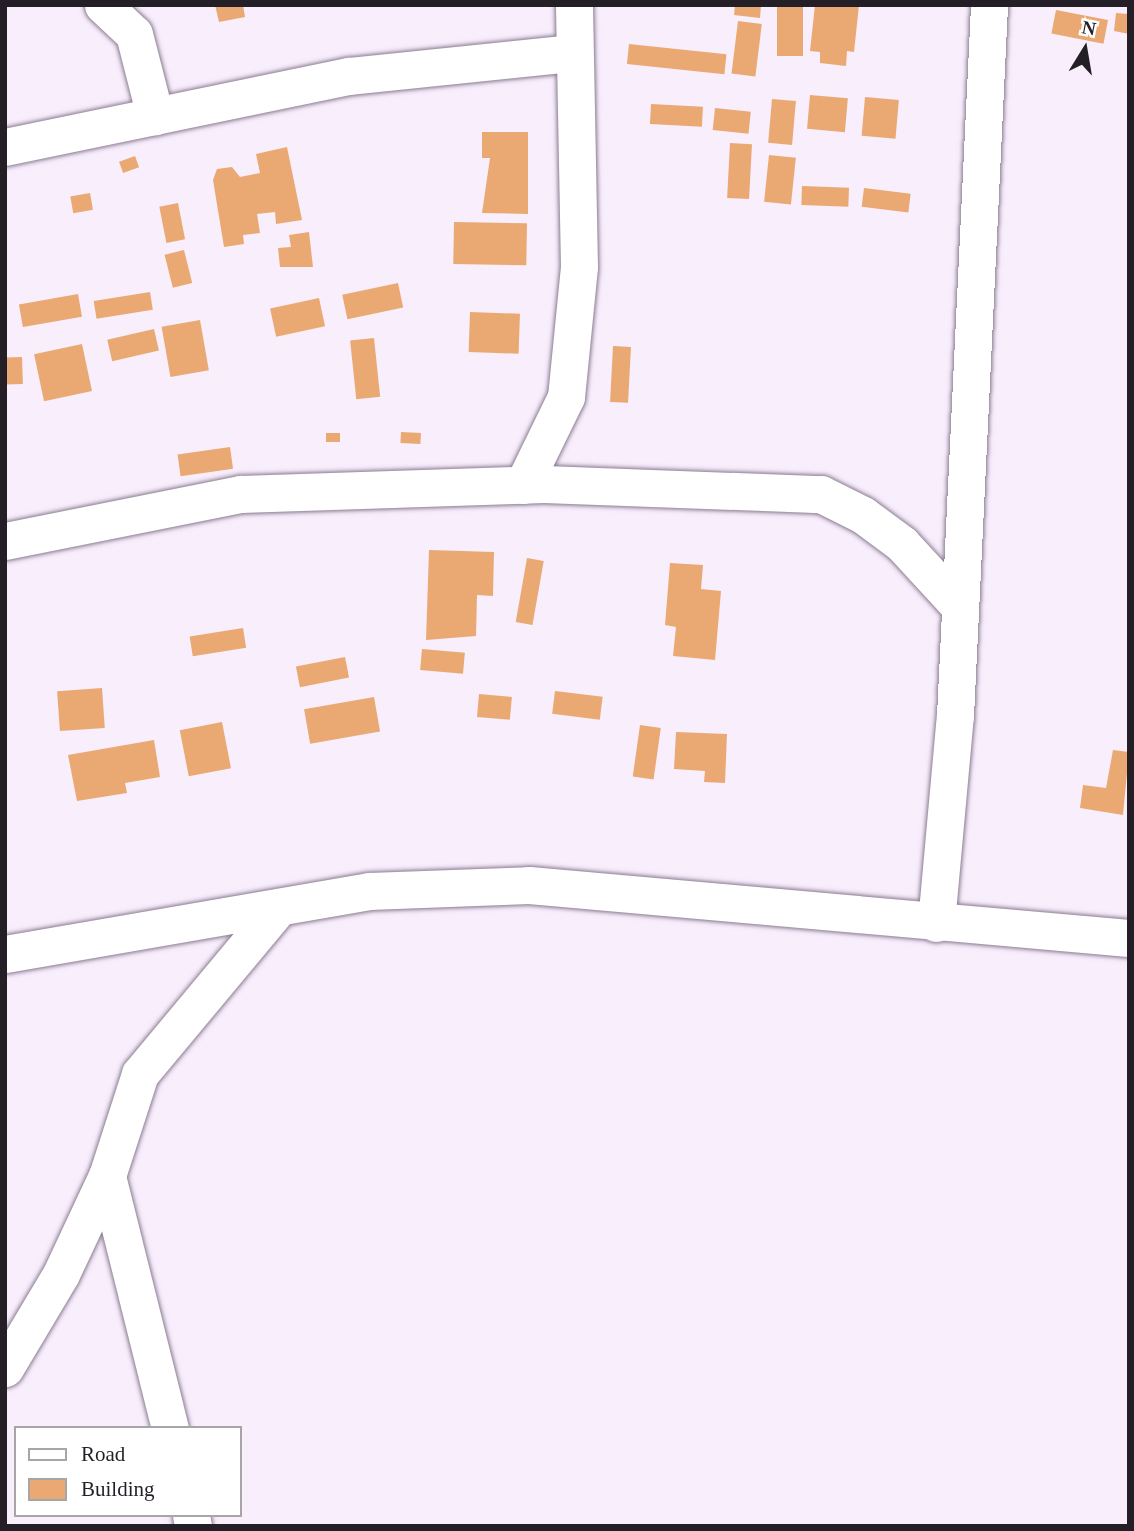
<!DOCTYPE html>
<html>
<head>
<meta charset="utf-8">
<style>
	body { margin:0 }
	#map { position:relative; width:1134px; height:1531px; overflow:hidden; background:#f8eefc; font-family:Georgia,serif }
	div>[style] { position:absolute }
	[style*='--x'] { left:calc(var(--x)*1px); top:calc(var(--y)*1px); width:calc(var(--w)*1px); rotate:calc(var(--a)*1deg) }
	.building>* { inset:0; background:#eaa973; transform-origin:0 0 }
	.roads { filter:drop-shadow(0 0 2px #8b7c92) drop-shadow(0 0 2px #8b7c92) }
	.minor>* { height:37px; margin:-18.5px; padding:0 18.5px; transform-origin:18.5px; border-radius:18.5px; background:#fff }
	span { translate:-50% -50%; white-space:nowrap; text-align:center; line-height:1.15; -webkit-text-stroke:5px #fff; paint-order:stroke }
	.frame { position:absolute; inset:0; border:7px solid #241e26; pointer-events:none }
	.legend { position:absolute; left:14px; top:1426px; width:228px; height:91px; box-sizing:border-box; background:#fff; border:2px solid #a7a5a8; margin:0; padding:9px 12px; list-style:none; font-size:21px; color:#241e26 }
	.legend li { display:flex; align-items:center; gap:14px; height:35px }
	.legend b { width:35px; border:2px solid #a7a5a8 }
	.north { position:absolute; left:1050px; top:14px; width:70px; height:70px; -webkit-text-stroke:5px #fff; paint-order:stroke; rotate:11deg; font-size:19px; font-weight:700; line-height:28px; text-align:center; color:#241e26 }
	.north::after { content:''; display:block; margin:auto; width:24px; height:32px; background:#241e26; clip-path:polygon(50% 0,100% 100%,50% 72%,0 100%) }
</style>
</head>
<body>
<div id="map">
	<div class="building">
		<div style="clip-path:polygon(215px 5px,243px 5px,245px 17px,219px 22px)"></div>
		<div style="clip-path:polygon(735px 5px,761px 5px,760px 18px,734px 15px)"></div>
		<div style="left:777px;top:5px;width:26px;height:51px"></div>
		<div style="clip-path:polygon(815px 5px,859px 5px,854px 52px,847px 51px,846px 66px,820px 63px,820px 52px,810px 51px)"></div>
		<div style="left:1056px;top:10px;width:53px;height:24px;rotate:11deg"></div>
		<div style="clip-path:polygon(1116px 13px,1129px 14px,1129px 34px,1114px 31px)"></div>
		<div style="left:738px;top:21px;width:24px;height:53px;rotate:7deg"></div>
		<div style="left:629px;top:44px;width:98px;height:20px;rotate:6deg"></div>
		<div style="left:810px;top:95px;width:38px;height:34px;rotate:5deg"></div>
		<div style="left:865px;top:97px;width:34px;height:39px;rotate:5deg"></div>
		<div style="left:772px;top:99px;width:24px;height:44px;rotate:5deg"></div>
		<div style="left:651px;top:104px;width:52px;height:20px;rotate:3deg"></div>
		<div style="left:715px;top:108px;width:36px;height:22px;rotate:6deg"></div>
		<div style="clip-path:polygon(482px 132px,528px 132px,528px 214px,482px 213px,490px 158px,482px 158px)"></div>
		<div style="left:730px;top:143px;width:22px;height:55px;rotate:3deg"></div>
		<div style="clip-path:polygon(287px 147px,302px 220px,276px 224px,275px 212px,257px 214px,260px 233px,243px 235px,244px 244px,224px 247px,213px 180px,217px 169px,232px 167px,240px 177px,260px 173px,256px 154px)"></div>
		<div style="left:769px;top:155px;width:27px;height:47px;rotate:6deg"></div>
		<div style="left:135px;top:156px;width:12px;height:17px;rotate:70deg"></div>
		<div style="left:802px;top:186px;width:47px;height:19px;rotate:2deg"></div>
		<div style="left:864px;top:188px;width:47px;height:19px;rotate:7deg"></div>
		<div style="left:90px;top:193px;width:17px;height:20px;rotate:80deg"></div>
		<div style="left:178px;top:203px;width:37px;height:19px;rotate:79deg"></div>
		<div style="left:454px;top:222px;width:73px;height:42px;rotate:1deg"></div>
		<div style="clip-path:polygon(309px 232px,313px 267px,280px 267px,278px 248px,291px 247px,289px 235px)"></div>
		<div style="left:184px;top:250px;width:34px;height:20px;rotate:76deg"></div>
		<div style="left:398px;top:283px;width:25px;height:57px;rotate:78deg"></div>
		<div style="left:150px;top:292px;width:18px;height:57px;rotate:81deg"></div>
		<div style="left:78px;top:294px;width:23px;height:60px;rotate:80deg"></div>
		<div style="left:319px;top:298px;width:29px;height:50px;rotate:78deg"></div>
		<div style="left:470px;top:312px;width:50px;height:40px;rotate:2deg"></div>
		<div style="left:200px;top:320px;width:51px;height:39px;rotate:80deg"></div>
		<div style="left:154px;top:329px;width:22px;height:48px;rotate:77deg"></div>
		<div style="left:374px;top:338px;width:59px;height:24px;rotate:84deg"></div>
		<div style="left:82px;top:344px;width:48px;height:49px;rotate:78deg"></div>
		<div style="left:613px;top:346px;width:18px;height:56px;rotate:3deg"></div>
		<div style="left:22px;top:357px;width:27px;height:17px;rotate:88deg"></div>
		<div style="left:401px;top:432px;width:20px;height:11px;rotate:3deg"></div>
		<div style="left:326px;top:433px;width:14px;height:9px"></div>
		<div style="left:230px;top:447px;width:22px;height:53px;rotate:82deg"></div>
		<div style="clip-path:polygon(429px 550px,494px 552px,493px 596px,477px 595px,476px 636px,426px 640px)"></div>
		<div style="left:527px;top:558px;width:17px;height:65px;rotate:10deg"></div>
		<div style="clip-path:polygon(670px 563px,703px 565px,701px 589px,721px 591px,715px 660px,673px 656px,676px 627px,665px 625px)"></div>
		<div style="left:243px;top:628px;width:20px;height:54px;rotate:81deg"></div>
		<div style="left:422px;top:649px;width:43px;height:21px;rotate:5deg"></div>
		<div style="left:345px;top:657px;width:21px;height:50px;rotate:79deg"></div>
		<div style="left:102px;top:688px;width:40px;height:45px;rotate:86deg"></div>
		<div style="left:555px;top:691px;width:48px;height:23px;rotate:7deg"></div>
		<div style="left:479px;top:694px;width:33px;height:23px;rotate:5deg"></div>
		<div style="left:374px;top:697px;width:35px;height:71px;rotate:80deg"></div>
		<div style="left:222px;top:722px;width:47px;height:43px;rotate:79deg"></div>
		<div style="left:640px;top:725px;width:21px;height:52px;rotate:8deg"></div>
		<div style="clip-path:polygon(676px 732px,727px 734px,725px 783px,704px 782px,705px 771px,674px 769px)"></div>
		<div style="clip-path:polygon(154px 740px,160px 777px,125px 783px,127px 793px,77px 801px,68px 755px)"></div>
		<div style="clip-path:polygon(1113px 750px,1129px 752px,1123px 815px,1080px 808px,1083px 785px,1106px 788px)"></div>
	</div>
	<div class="roads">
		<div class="minor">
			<div style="--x:103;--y:5;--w:42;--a:43.1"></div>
			<div style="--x:134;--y:34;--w:85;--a:75.6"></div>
			<div style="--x:5;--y:147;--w:351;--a:-11.7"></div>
			<div style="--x:349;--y:76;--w:224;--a:-5.9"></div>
			<div style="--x:523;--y:485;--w:98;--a:-64"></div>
			<div style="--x:566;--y:397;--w:131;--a:-84.3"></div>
			<div style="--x:579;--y:267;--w:262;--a:-91.1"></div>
			<div style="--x:5;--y:541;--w:240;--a:-11.3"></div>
			<div style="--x:240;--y:494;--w:304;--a:-1.9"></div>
			<div style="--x:544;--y:484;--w:277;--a:2.1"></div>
			<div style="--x:821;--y:494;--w:47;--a:26.6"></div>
			<div style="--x:863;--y:515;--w:49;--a:36.6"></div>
			<div style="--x:902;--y:544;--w:83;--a:47.4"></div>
			<div style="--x:936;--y:923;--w:208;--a:-84.8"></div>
			<div style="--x:955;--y:716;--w:712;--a:-87.26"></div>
			<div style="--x:5;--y:954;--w:369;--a:-9.8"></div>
			<div style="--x:369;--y:891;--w:160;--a:-2.1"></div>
			<div style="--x:529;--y:885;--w:602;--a:5.05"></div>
			<div style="--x:107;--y:1176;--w:260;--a:76"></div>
			<div style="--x:5;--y:1368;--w:109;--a:-59.2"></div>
			<div style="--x:61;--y:1274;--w:108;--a:-64.9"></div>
			<div style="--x:107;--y:1176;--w:107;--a:-72.1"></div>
			<div style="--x:140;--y:1074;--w:217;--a:-50.2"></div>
			<div style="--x:191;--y:1515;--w:11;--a:80"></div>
		</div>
	</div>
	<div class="frame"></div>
	<ul class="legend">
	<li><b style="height:9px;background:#fff"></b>Road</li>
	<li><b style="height:19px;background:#eaa973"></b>Building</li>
	</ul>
	<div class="north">N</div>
</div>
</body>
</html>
